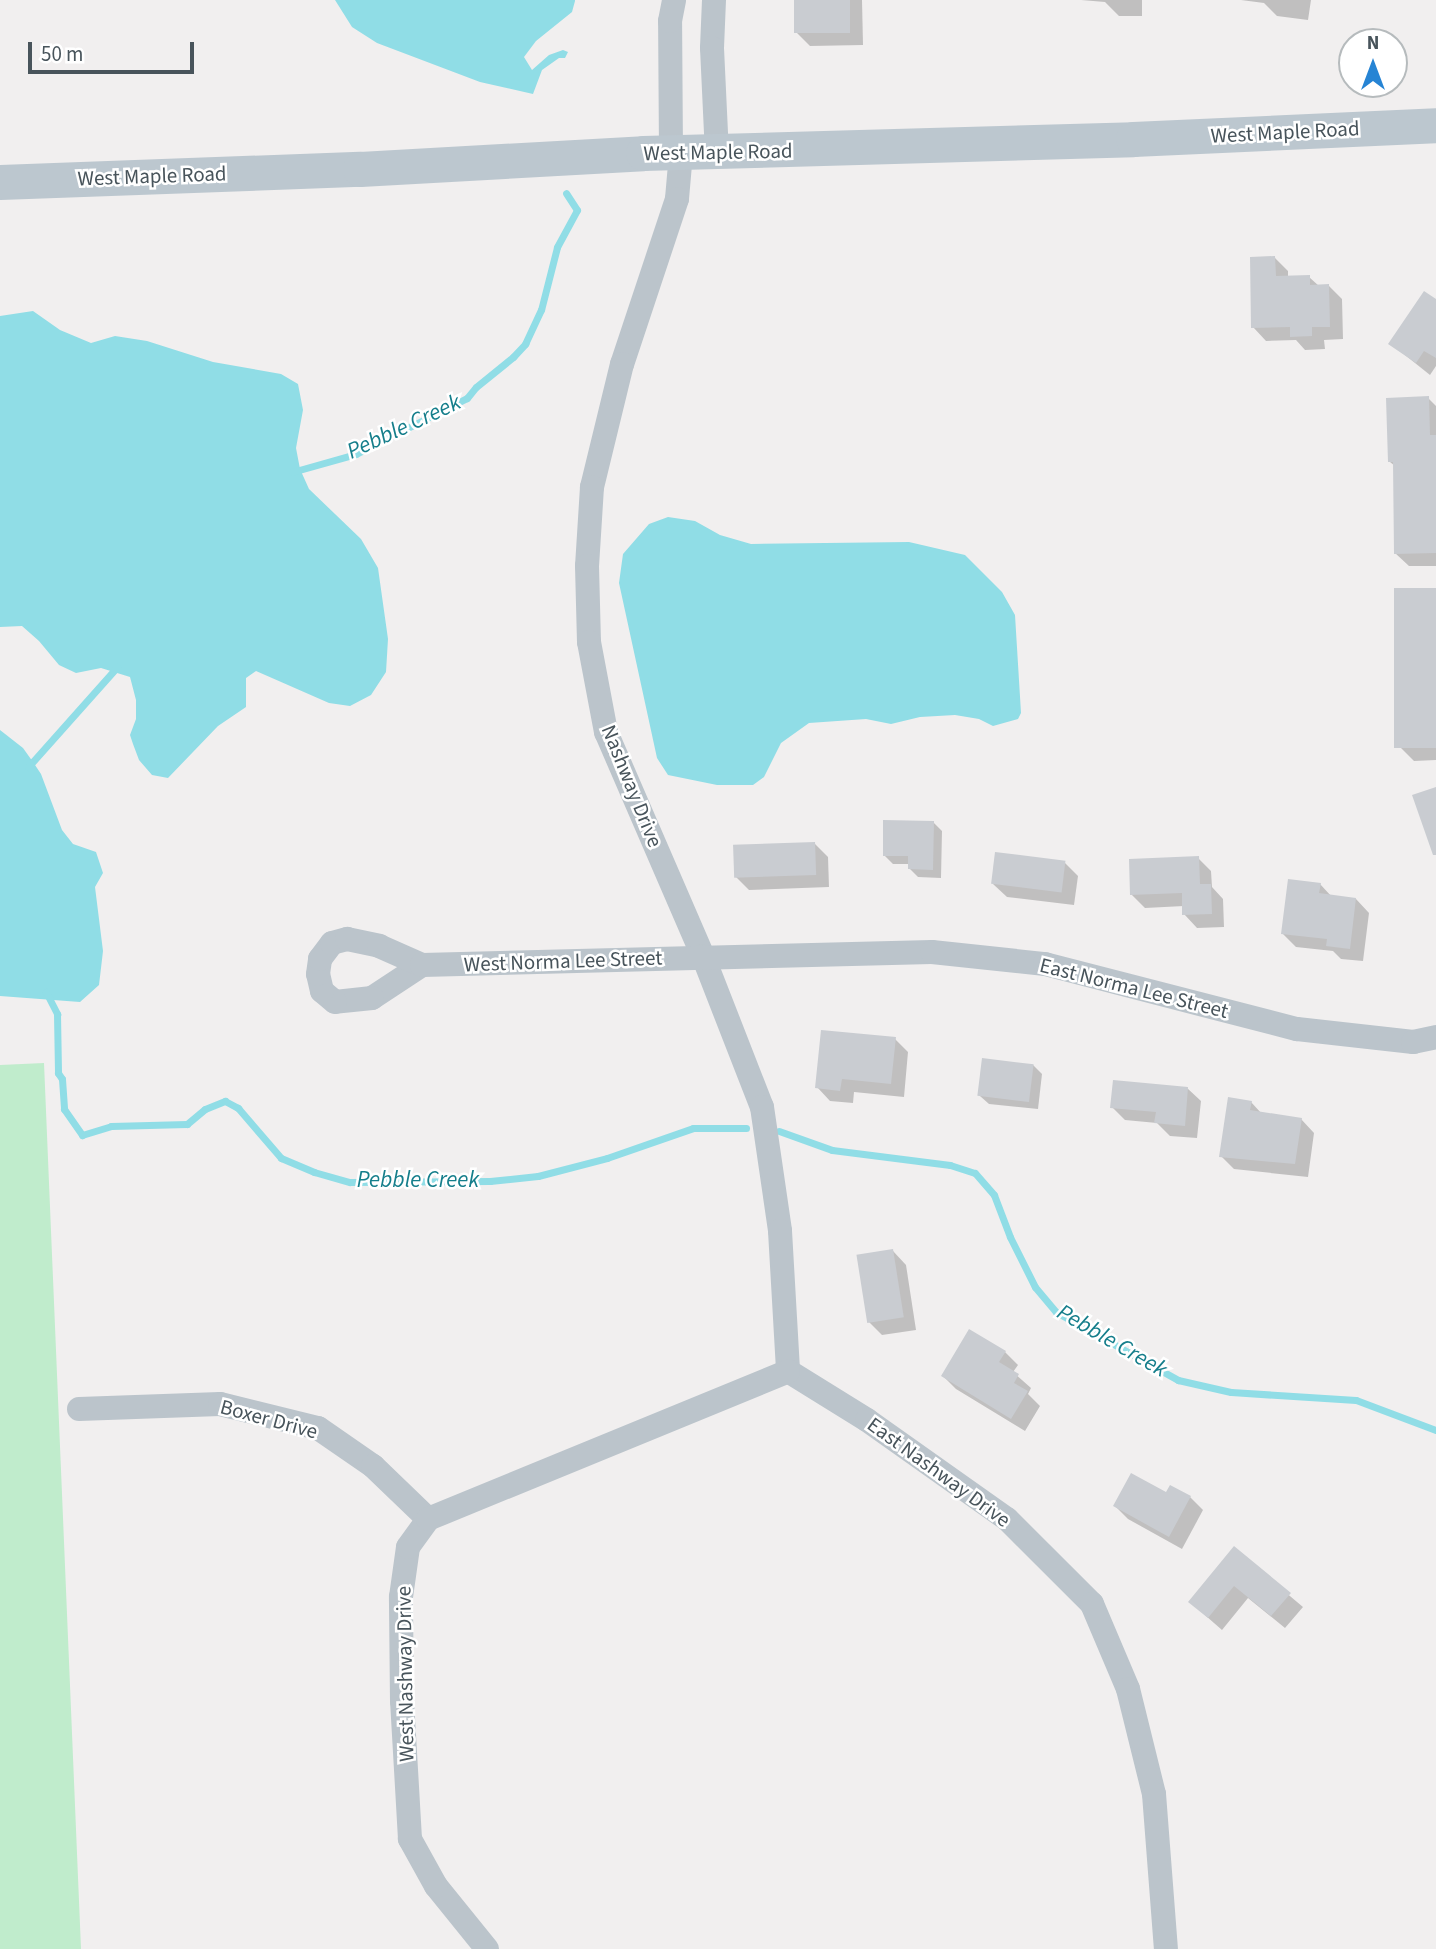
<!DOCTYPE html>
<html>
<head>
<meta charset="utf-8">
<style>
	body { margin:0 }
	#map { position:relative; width:1436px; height:1949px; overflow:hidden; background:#f1efef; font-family:"Source Sans 3",sans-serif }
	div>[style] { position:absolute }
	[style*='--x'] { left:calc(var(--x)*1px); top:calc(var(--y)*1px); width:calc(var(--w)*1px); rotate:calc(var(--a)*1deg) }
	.green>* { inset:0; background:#c0eccc }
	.water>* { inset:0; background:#90dde6 }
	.shadow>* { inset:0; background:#0003 }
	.stream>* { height:7px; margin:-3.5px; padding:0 3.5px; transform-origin:3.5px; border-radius:3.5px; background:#90dde6 }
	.building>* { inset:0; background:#c9ccd1; transform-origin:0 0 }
	.minor>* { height:24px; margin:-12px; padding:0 12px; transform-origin:12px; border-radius:12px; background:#bbc4cb }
	.secondary>* { height:35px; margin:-17.5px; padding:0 17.5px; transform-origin:17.5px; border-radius:17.5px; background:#bcc7cf }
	span { translate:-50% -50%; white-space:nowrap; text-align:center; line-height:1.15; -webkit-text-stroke:5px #fff; paint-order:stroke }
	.street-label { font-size:21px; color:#48545b }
	.water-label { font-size:23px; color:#157e8b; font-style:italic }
	.north { position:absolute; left:1338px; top:28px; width:70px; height:70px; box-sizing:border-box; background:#fff; border:2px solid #b6bbbd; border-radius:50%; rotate:0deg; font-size:19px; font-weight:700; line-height:28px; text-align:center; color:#48545b }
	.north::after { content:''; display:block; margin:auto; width:24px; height:32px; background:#2684d4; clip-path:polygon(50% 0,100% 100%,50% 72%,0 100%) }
	.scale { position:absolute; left:28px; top:42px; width:166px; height:32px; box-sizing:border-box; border:4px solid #48545b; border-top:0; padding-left:9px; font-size:21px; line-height:24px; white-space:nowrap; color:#48545b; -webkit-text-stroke:5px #fff; paint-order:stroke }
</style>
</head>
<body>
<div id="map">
	<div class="green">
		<div style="clip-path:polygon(44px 1063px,81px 1949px,0 1949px,0 1065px)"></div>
	</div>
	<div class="water">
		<div style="clip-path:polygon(335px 0,575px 0,575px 1px,572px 12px,536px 41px,524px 57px,532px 70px,549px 55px,563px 50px,568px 52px,565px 58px,559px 58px,542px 70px,533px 94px,480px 82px,377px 43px,352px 27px)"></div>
		<div style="clip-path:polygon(33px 311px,60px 330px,91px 343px,115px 336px,147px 341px,213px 362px,281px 374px,298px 384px,303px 410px,296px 448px,300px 469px,309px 489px,361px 539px,378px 568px,388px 639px,386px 672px,371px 695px,350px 706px,329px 703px,256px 671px,246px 678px,246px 707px,218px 726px,168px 778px,152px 775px,139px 760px,133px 744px,130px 735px,136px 719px,136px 700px,130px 677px,101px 668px,76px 673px,59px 665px,39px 641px,22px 626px,0 627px,0 316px)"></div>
		<div style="clip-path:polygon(668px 517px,695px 521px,720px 535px,751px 544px,909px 542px,965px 555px,1002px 592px,1015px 615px,1021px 713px,1018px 719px,993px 726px,979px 719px,955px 715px,920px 717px,891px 724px,866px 719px,809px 723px,781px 743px,764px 777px,753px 785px,717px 785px,668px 775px,657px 758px,619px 583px,623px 554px,649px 524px)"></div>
		<div style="clip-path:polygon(0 730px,23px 748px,33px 762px,41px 774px,62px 830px,73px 844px,96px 852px,103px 873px,95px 887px,103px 951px,99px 985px,80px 1002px,0 996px)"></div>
	</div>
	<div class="shadow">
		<div style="clip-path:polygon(796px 0,862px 0,863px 45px,810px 46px,797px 33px)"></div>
		<div style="clip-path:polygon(1081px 0,1142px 0,1142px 16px,1119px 16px,1105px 2px)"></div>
		<div style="clip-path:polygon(1241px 0,1311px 0,1308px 20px,1277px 16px,1264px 3px)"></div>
		<div style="clip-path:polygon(1275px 258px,1288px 271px,1288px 277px,1309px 277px,1319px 286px,1329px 286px,1342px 299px,1343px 339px,1324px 340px,1325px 349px,1305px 350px,1296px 340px,1266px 341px,1253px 327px)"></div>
		<div style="clip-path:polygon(1436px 301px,1436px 366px,1430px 375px,1390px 343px)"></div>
		<div style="clip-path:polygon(1428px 398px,1436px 406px,1436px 566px,1409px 566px,1395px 553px,1395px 466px,1390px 462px)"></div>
		<div style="clip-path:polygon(1436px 590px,1436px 760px,1414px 761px,1401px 748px)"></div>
		<div style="clip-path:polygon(933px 822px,942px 831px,941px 878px,918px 877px,910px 869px,910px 864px,893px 864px,884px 855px)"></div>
		<div style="clip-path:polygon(815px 844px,828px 857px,829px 887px,749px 890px,736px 877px)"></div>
		<div style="clip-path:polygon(1198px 858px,1211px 871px,1212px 887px,1223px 899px,1224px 927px,1197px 928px,1184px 914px,1184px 906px,1145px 908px,1131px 894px)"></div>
		<div style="clip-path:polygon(1065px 863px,1078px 876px,1074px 905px,1007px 897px,993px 884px)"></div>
		<div style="clip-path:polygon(1320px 884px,1332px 897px,1356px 899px,1369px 913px,1363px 961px,1341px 959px,1333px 951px,1296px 947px,1283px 934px)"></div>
		<div style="clip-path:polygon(895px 1039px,908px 1052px,904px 1097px,854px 1092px,853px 1103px,830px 1101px,817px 1087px)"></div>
		<div style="clip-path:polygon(1033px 1065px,1042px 1074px,1038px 1109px,989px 1104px,980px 1096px)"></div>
		<div style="clip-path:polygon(1187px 1088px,1201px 1101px,1197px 1138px,1170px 1136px,1157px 1123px,1125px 1120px,1112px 1107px)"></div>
		<div style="clip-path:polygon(1251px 1102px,1262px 1114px,1301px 1119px,1314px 1133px,1308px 1177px,1234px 1169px,1221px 1156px)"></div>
		<div style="clip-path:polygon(893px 1251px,906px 1265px,916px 1330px,882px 1335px,869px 1322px)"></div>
		<div style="clip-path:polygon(1005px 1352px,1018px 1365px,1013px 1372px,1031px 1388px,1028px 1394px,1040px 1406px,1025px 1431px,956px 1389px,943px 1376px)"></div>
		<div style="clip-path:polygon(1167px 1494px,1190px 1497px,1203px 1510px,1182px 1549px,1128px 1519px,1115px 1506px)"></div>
		<div style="clip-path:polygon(1234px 1549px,1303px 1607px,1285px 1628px,1248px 1598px,1222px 1630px,1190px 1602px)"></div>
	</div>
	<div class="stream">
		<div style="--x:292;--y:472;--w:66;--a:-15.7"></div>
		<div style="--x:356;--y:454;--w:124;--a:-26.8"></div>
		<div style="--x:467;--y:398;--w:14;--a:-51"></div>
		<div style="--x:476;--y:387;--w:48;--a:-39"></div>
		<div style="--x:513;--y:357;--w:18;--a:-47"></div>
		<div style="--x:525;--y:344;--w:38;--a:-65"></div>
		<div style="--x:541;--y:310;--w:65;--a:-75.7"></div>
		<div style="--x:557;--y:247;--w:42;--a:-61.6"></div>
		<div style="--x:577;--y:210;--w:20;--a:-123"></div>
		<div style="--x:28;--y:767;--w:134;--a:-48.3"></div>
		<div style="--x:46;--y:992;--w:25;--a:63"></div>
		<div style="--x:57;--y:1014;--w:59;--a:89"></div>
		<div style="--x:58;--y:1073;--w:7;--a:56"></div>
		<div style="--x:62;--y:1079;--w:30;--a:86"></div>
		<div style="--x:64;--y:1109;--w:32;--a:55"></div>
		<div style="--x:82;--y:1135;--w:30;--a:-17"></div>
		<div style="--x:111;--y:1126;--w:76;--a:-1.5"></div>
		<div style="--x:187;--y:1124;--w:23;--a:-40"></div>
		<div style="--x:205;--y:1109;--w:22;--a:-22"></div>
		<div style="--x:225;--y:1101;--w:15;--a:28"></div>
		<div style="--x:238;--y:1108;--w:66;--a:49.3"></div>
		<div style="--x:281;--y:1158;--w:36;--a:23"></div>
		<div style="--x:314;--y:1172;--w:37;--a:16"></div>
		<div style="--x:350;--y:1182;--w:140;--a:-0.4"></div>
		<div style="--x:490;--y:1181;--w:48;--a:-5.9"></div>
		<div style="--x:538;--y:1176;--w:71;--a:-14.6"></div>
		<div style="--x:607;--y:1158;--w:91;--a:-19.2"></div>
		<div style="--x:693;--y:1128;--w:53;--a:0"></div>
		<div style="--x:779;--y:1131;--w:56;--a:19.7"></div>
		<div style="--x:832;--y:1150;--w:119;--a:7.2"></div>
		<div style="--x:950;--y:1165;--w:26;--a:18"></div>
		<div style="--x:975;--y:1173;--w:29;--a:49"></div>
		<div style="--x:994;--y:1195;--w:45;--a:69.1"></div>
		<div style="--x:1010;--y:1237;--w:56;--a:63.4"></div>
		<div style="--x:1035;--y:1287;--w:33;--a:50"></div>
		<div style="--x:1056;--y:1312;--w:140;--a:29.1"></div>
		<div style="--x:1178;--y:1380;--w:54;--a:12.8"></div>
		<div style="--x:1231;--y:1392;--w:125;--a:3.7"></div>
		<div style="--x:1356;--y:1400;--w:85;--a:20.6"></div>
	</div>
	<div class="building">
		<div style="left:794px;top:0;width:56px;height:33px"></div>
		<div style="clip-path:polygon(1275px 256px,1276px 276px,1310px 275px,1310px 285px,1329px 284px,1330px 327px,1312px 327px,1312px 336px,1290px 337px,1290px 327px,1251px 328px,1250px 257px)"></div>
		<div style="clip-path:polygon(1424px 291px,1436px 299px,1436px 358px,1424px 351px,1416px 363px,1388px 344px)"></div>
		<div style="clip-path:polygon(1429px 396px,1430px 435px,1436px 435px,1436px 553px,1394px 554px,1393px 462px,1388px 462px,1386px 398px)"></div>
		<div style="left:1436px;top:588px;width:160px;height:42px;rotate:90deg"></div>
		<div style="clip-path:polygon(1436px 787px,1436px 855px,1433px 855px,1412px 795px)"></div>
		<div style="clip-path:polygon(883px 820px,934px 821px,933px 870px,908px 869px,908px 856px,883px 856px)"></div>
		<div style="left:815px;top:842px;width:33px;height:82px;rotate:88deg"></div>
		<div style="left:995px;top:852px;width:71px;height:32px;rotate:7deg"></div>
		<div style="clip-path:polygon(1199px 856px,1200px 884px,1211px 884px,1212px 914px,1182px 915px,1182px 893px,1130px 895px,1129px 859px)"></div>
		<div style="clip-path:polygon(1288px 879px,1321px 883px,1319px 893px,1356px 898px,1350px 949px,1326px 946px,1327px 939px,1281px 934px)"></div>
		<div style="clip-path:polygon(821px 1030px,896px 1037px,891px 1084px,842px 1079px,840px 1091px,815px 1088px)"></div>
		<div style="left:982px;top:1058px;width:52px;height:38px;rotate:7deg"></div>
		<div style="clip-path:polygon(1113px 1080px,1188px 1087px,1185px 1126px,1154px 1123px,1156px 1112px,1110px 1108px)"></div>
		<div style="clip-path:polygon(1228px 1097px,1252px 1101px,1250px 1110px,1302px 1118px,1295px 1164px,1219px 1157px)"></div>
		<div style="left:893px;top:1249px;width:69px;height:37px;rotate:81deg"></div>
		<div style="clip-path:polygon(969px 1329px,1006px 1351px,999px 1362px,1019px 1374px,1014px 1383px,1028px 1391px,1011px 1419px,941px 1376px)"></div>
		<div style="clip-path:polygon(1131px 1473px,1166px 1492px,1170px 1485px,1191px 1496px,1169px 1537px,1113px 1506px)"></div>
		<div style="clip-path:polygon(1234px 1546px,1291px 1593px,1271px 1616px,1234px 1586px,1208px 1618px,1188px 1602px)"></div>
	</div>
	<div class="minor">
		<div style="--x:714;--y:0;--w:48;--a:92.4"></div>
		<div style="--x:712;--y:48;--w:105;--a:87.3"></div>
		<div style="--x:671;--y:153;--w:132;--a:-90.4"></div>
		<div style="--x:670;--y:21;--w:21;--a:-79"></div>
		<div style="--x:681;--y:153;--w:46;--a:95"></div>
		<div style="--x:677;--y:199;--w:174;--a:108.4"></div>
		<div style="--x:622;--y:364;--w:127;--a:103.7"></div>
		<div style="--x:592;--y:487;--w:79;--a:93.6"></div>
		<div style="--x:587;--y:566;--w:76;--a:88.5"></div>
		<div style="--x:589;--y:642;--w:92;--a:79.3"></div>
		<div style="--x:606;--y:732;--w:244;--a:66.6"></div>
		<div style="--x:703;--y:956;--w:162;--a:68.7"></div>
		<div style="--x:762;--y:1107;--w:125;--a:81.7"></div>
		<div style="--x:780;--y:1231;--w:140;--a:86.7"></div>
		<div style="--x:422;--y:965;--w:60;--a:146.6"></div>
		<div style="--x:372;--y:998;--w:37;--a:174"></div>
		<div style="--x:335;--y:1002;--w:17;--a:-140"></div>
		<div style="--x:322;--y:991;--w:17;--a:-103"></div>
		<div style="--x:318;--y:974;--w:15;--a:-82"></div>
		<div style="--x:320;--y:959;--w:20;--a:-53"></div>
		<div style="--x:332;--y:943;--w:16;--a:-15"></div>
		<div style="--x:347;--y:939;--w:33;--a:12"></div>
		<div style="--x:379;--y:946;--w:47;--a:23.8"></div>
		<div style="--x:422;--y:965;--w:510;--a:-1.46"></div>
		<div style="--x:932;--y:952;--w:114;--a:6.1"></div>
		<div style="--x:1045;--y:964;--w:260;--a:14.5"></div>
		<div style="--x:1297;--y:1029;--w:117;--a:6.4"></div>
		<div style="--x:1413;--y:1042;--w:24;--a:-12"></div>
		<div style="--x:788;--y:1371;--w:93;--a:31.8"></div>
		<div style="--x:867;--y:1420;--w:171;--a:35.3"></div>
		<div style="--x:1007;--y:1519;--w:120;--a:45"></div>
		<div style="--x:1092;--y:1604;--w:92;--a:67"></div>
		<div style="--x:1128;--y:1689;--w:108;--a:76.1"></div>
		<div style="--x:1154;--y:1794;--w:155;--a:85.6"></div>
		<div style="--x:79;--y:1409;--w:141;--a:-2"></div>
		<div style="--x:220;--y:1404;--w:101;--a:13.8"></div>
		<div style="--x:318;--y:1428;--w:67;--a:34.6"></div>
		<div style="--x:373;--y:1466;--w:76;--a:43.9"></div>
		<div style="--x:487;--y:1949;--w:81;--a:-129"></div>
		<div style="--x:436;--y:1886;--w:54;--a:-119"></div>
		<div style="--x:410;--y:1839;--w:138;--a:-93.3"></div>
		<div style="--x:402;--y:1701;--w:104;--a:-90.6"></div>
		<div style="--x:401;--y:1597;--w:50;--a:-82"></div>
		<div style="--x:408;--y:1547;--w:34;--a:-54"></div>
		<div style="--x:428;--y:1519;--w:389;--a:-22.3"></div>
	</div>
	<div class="secondary">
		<div style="--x:0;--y:182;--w:360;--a:-2.1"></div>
		<div style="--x:360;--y:169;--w:283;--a:-3.2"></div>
		<div style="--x:643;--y:153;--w:490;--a:-1.6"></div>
		<div style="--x:1133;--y:139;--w:303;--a:-2.6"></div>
	</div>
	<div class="street-label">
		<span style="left:1285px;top:132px;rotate:-3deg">West Maple Road</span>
		<span style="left:718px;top:152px;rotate:-1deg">West Maple Road</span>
		<span style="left:152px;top:176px;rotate:-2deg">West Maple Road</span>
		<span style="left:632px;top:786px;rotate:68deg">Nashway Drive</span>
		<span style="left:563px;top:961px;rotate:-2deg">West Norma Lee Street</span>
		<span style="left:1134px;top:988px;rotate:14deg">East Norma Lee Street</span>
		<span style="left:269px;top:1419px;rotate:15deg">Boxer Drive</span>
		<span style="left:939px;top:1472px;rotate:36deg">East Nashway Drive</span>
		<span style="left:405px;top:1674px;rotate:-91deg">West Nashway Drive</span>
	</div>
	<div class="water-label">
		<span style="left:404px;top:427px;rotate:-25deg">Pebble Creek</span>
		<span style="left:418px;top:1180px">Pebble Creek</span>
		<span style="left:1112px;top:1341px;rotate:30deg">Pebble Creek</span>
	</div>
	<div class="north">N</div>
	<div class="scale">50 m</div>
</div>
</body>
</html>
